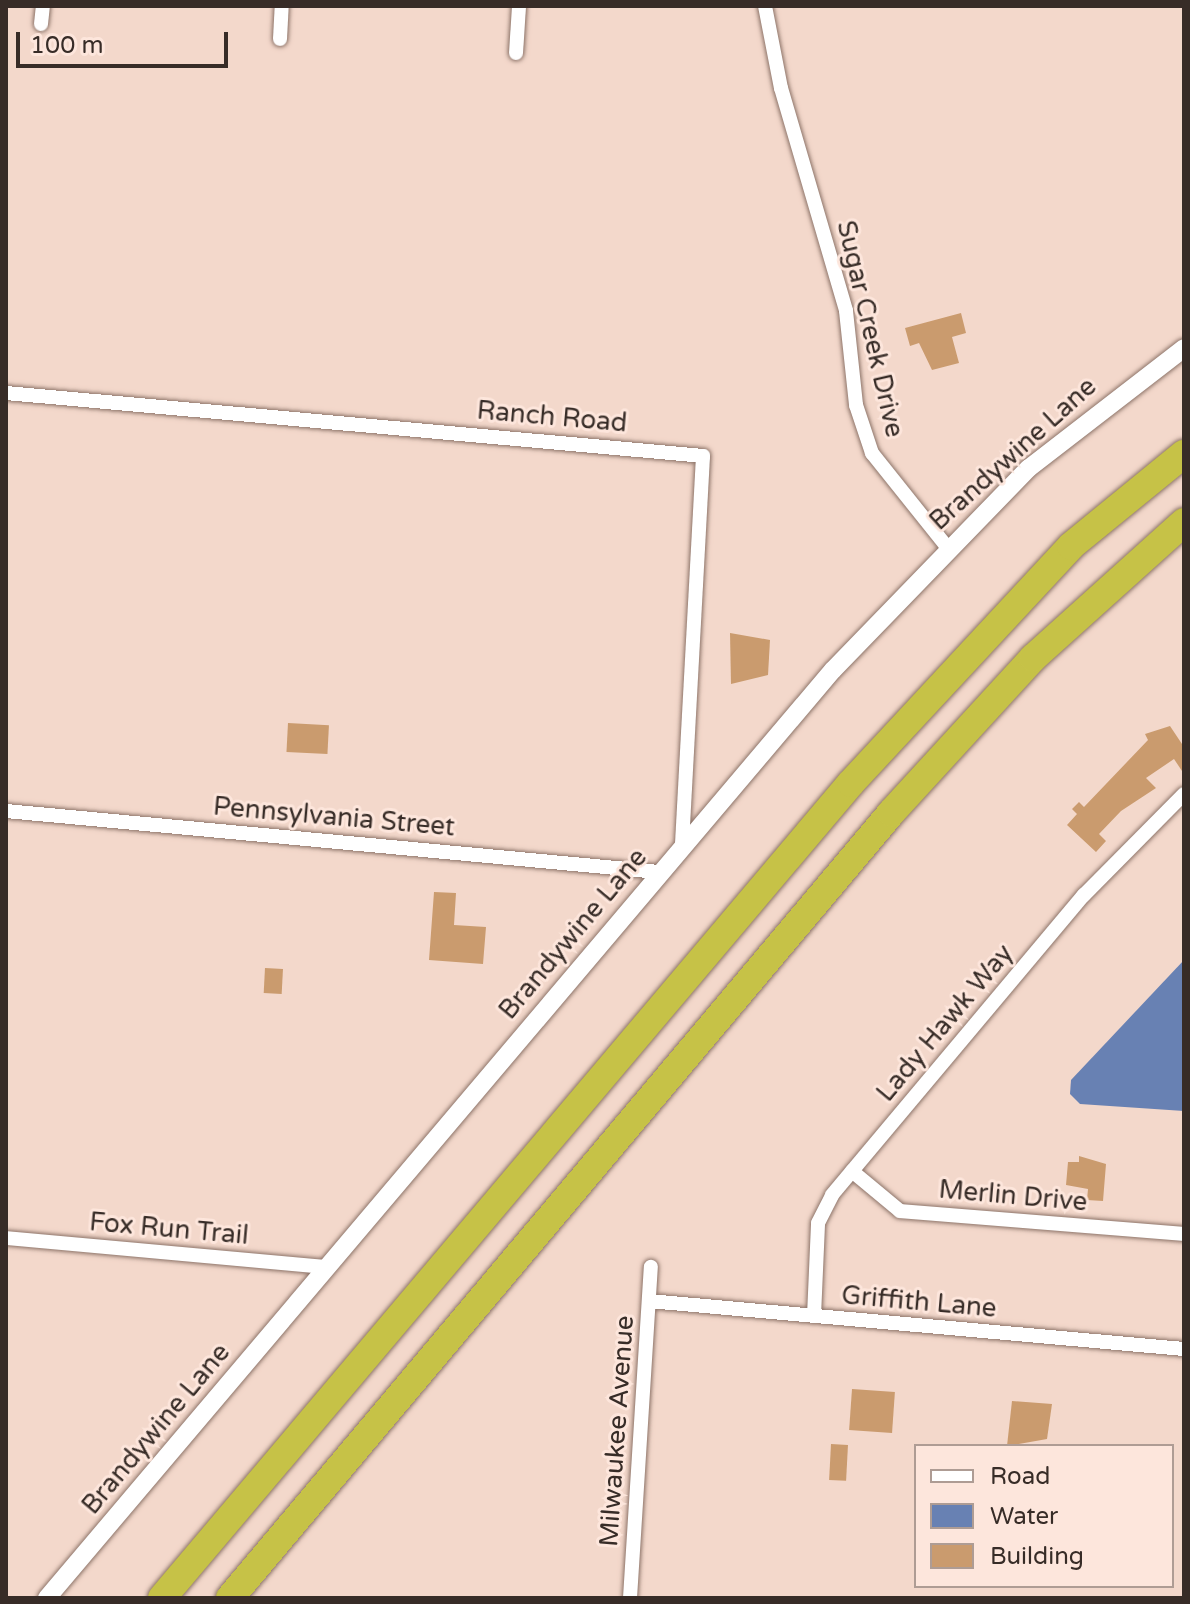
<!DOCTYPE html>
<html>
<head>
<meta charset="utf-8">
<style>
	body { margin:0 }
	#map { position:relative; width:1190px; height:1604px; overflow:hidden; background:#f3d8cb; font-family:"Varela Round",sans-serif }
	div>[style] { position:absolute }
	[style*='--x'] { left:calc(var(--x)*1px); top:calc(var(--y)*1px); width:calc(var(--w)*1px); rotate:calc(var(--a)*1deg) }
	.water>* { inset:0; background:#6881b3 }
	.building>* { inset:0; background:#ca9b6e; transform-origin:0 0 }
	.roads { filter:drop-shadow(0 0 2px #8d7469) drop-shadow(0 0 2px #8d7469) }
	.minor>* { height:14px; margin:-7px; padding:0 7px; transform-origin:7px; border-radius:7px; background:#fff }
	.tertiary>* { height:18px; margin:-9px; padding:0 9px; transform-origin:9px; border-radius:9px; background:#fff }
	.motorway>* { height:28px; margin:-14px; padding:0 14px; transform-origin:14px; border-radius:14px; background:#c6c247 }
	span { translate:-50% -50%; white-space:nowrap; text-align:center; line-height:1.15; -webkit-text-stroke:6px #fde6dc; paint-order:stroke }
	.street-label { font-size:26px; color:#372c27 }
	.frame { position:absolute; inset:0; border:8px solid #372c27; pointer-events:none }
	.legend { position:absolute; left:914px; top:1444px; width:260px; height:144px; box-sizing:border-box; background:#fde6dc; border:2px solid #ae9c94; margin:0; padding:10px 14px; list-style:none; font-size:24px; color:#372c27 }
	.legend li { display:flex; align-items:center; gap:16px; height:40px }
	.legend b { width:40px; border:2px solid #ae9c94 }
	.scale { position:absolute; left:16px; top:32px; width:212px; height:36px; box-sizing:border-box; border:4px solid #372c27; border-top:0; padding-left:10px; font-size:24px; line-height:28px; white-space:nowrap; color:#372c27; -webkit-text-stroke:6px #fde6dc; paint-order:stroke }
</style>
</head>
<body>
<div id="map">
	<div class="water">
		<div style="clip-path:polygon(1184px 960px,1184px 1111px,1080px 1104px,1070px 1094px,1071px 1080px)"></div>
	</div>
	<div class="building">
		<div style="clip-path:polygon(961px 313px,966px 333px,952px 337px,959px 363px,932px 370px,919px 343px,910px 346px,905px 328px)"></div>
		<div style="clip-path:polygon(730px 633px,770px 640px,768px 675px,731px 684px)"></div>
		<div style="left:288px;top:723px;width:41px;height:29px;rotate:3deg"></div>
		<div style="clip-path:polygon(1170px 726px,1184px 747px,1184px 774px,1174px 759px,1146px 778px,1156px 788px,1121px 811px,1099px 834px,1106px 841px,1096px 852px,1067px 825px,1077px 814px,1072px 809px,1079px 802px,1084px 807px,1148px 740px,1145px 734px)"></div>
		<div style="clip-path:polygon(434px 892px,456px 893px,454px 925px,486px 927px,483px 964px,429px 960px)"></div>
		<div style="left:265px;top:968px;width:18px;height:25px;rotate:3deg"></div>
		<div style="clip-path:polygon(1079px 1156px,1106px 1164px,1103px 1201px,1087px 1200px,1088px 1189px,1066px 1185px,1068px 1162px,1079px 1162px)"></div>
		<div style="left:852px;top:1389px;width:43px;height:41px;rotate:4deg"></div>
		<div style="clip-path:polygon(1012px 1401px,1052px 1404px,1047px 1439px,1007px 1446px)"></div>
		<div style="left:831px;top:1444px;width:17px;height:36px;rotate:3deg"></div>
	</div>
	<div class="roads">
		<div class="minor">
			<div style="--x:765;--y:6;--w:84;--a:79"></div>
			<div style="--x:781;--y:88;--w:232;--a:73.7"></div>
			<div style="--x:846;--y:311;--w:95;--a:83.9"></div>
			<div style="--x:856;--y:405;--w:51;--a:71.6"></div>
			<div style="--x:872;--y:453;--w:120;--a:51.4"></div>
			<div style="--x:41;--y:24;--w:18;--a:-84"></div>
			<div style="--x:280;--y:39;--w:33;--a:-87"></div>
			<div style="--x:516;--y:53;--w:47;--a:-86.3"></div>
			<div style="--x:6;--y:393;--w:700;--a:5.16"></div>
			<div style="--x:703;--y:456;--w:391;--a:93.1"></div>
			<div style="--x:6;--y:811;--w:655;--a:5.34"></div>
			<div style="--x:852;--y:1171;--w:62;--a:39.8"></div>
			<div style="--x:900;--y:1211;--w:285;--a:4.6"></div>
			<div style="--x:6;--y:1238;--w:322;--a:5.2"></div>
			<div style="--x:649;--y:1301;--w:537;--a:5.13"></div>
			<div style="--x:814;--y:1316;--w:93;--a:-87.5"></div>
			<div style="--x:818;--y:1223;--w:31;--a:-63"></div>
			<div style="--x:832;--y:1195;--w:392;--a:-50"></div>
			<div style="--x:1084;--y:895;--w:142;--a:-45.3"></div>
			<div style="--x:630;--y:1598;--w:332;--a:-86.4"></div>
		</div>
		<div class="tertiary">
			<div style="--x:47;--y:1598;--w:1216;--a:-49.74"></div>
			<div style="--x:833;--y:670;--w:281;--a:-45.9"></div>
			<div style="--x:1029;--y:468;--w:196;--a:-37.7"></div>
		</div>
		<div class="motorway">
			<div style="--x:162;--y:1598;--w:1067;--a:-49.79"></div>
			<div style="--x:851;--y:783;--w:323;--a:-47.1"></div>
			<div style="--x:1071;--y:546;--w:146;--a:-39.2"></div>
			<div style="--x:230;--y:1598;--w:1026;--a:-49.9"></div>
			<div style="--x:891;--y:813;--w:210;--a:-47.5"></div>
			<div style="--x:1033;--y:658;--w:203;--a:-42"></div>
		</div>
	</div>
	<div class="street-label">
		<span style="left:870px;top:329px;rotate:77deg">Sugar Creek Drive</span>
		<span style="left:552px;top:417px;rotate:5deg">Ranch Road</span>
		<span style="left:1013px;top:454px;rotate:-42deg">Brandywine Lane</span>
		<span style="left:334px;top:817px;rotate:5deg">Pennsylvania Street</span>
		<span style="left:573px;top:934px;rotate:-50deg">Brandywine Lane</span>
		<span style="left:945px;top:1023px;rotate:-50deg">Lady Hawk Way</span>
		<span style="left:1013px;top:1196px;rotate:5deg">Merlin Drive</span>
		<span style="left:169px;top:1229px;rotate:5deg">Fox Run Trail</span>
		<span style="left:919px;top:1302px;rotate:5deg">Griffith Lane</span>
		<span style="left:156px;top:1429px;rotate:-50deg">Brandywine Lane</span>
		<span style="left:617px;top:1431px;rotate:-86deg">Milwaukee Avenue</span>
	</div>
	<div class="frame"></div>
	<ul class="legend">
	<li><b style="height:10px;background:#fff"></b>Road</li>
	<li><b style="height:22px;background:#6881b3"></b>Water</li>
	<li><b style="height:22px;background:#ca9b6e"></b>Building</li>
	</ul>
	<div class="scale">100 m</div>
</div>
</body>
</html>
